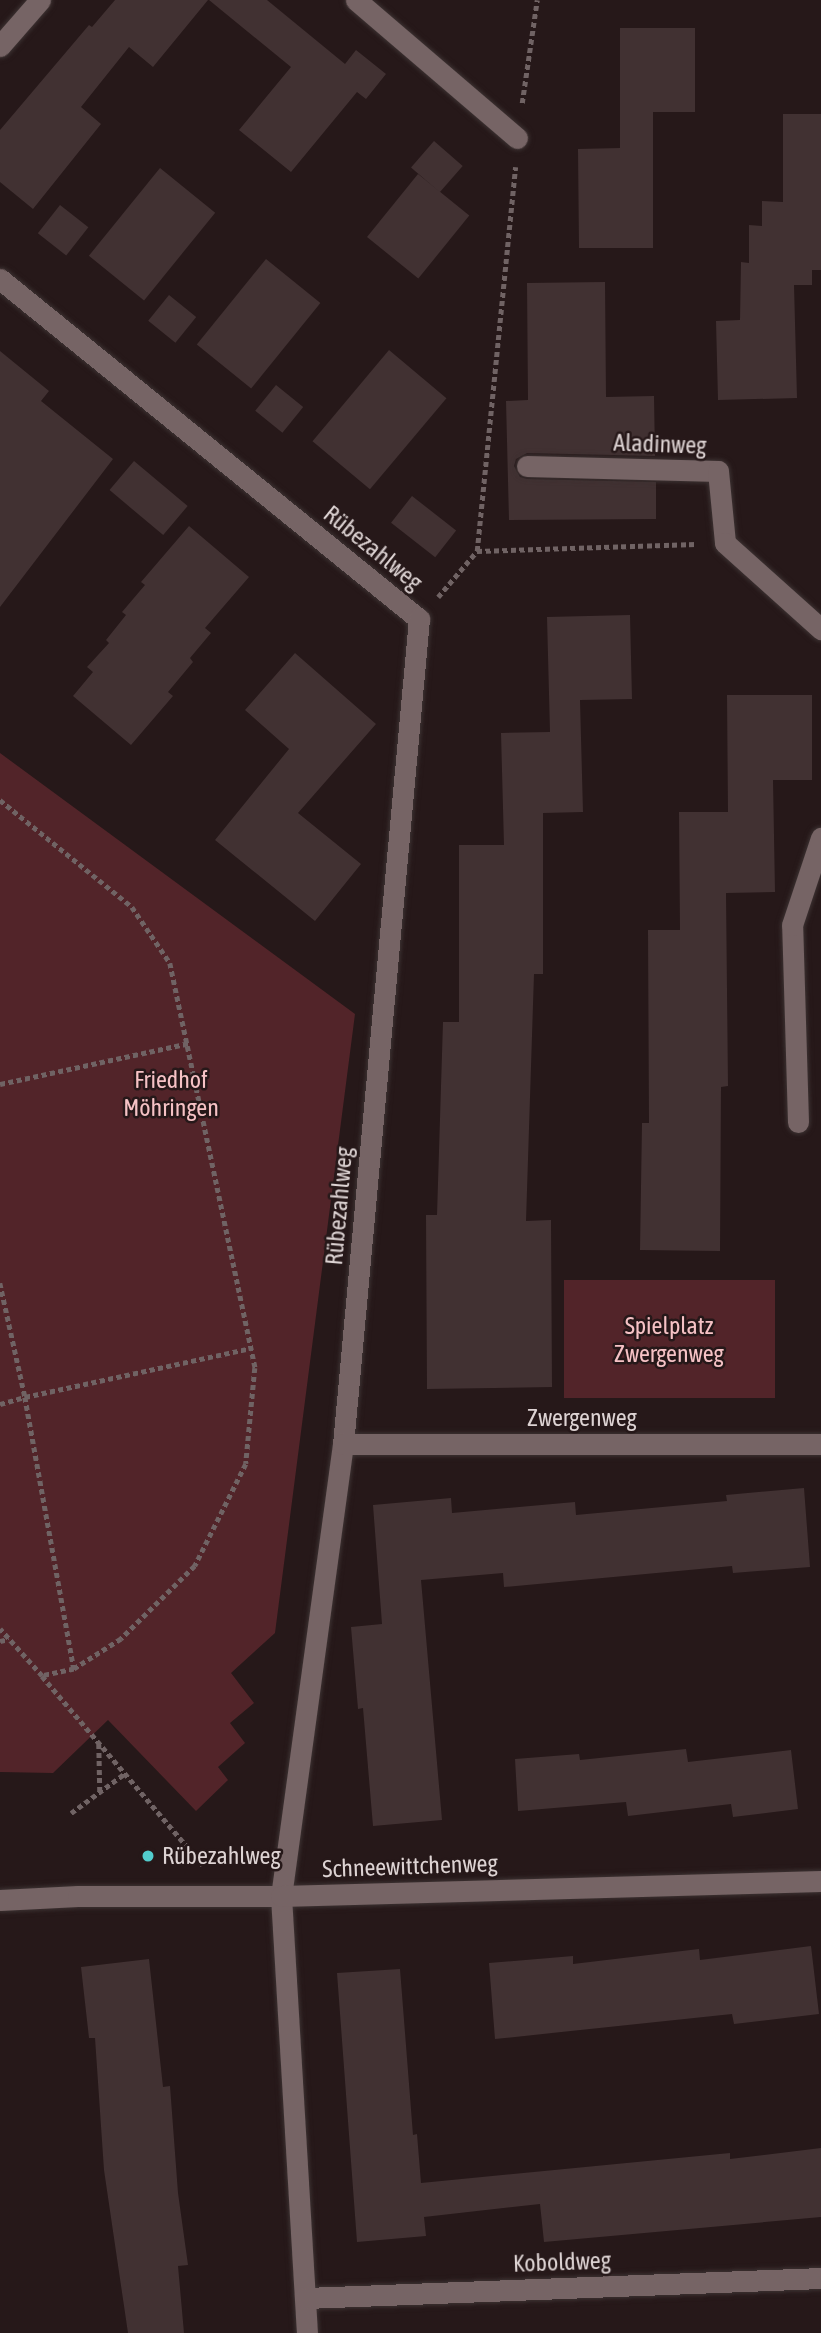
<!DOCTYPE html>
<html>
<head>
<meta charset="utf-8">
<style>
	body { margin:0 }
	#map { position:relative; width:821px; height:2333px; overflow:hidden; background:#261819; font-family:"Asap Condensed",sans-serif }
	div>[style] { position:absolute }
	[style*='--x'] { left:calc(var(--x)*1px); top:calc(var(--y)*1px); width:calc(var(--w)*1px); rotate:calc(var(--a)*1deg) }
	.green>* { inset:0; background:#522429; transform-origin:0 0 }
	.building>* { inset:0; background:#413132; transform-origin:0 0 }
	.path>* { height:4.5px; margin-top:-2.25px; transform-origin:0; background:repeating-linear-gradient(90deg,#706364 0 5px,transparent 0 8.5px) }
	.roads { filter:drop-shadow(0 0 2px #3c3232) drop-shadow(0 0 2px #3c3232) }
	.lane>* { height:21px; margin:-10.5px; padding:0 10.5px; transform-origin:10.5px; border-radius:10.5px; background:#766465 }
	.street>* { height:21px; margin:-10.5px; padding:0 10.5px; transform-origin:10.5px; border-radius:10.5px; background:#766465 }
	.dots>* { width:19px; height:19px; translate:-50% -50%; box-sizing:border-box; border:4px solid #261819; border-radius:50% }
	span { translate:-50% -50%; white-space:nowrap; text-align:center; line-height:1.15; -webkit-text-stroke:5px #261819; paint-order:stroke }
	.street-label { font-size:24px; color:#ddd3d3 }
	.park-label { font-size:24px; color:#f6c2c5 }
	.poi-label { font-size:24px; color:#ddd3d3 }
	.left { translate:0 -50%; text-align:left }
</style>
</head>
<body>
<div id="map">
	<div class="green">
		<div style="clip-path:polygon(0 753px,355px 1014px,275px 1633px,231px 1673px,254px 1703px,230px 1723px,245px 1743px,218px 1767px,228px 1780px,196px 1811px,108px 1720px,53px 1773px,0 1772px)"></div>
		<div style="left:564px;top:1280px;width:211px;height:118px"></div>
	</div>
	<div class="building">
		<div style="clip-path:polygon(115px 0,208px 0,153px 67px,129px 47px,81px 107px,101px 124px,33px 209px,0 182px,0 130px,89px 25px,92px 27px)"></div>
		<div style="clip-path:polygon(209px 0,267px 0,345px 64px,356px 50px,386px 74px,366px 99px,357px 92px,291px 172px,239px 130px,291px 67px)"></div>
		<div style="clip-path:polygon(620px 28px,695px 28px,695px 112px,653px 112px,653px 248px,579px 248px,578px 149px,620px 148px)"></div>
		<div style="clip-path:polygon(783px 114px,821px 114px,821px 270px,812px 270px,812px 285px,794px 285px,797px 398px,718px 400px,716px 321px,740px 320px,741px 262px,749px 263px,749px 225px,762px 226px,762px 201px,783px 202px)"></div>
		<div style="left:434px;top:141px;width:38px;height:35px;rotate:41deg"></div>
		<div style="left:160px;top:168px;width:71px;height:113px;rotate:39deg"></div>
		<div style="left:418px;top:174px;width:66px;height:81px;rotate:39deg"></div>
		<div style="left:60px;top:205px;width:36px;height:36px;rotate:38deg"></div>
		<div style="left:266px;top:259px;width:70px;height:110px;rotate:39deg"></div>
		<div style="clip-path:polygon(605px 282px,606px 397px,654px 396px,655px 456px,527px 453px,516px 459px,514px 466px,520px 477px,527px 479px,656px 482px,656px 519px,509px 520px,506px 401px,528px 400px,527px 283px)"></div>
		<div style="left:169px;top:295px;width:35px;height:33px;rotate:39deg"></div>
		<div style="left:389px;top:350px;width:75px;height:119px;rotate:40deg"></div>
		<div style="clip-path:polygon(0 351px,49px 391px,41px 401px,113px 459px,0 607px)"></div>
		<div style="left:276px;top:385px;width:35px;height:33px;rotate:39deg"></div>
		<div style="left:134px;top:461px;width:70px;height:38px;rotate:40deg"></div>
		<div style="left:412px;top:496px;width:56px;height:34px;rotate:38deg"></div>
		<div style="clip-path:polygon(189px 526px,249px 577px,205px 628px,211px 633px,190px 658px,193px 662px,168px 692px,173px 696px,131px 745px,73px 696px,93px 672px,87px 667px,109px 643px,106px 640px,126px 615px,122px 612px,145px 585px,141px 582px)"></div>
		<div style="clip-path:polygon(630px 615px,632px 699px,580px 700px,583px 812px,543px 813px,543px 974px,534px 974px,526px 1221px,551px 1220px,552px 1387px,427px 1389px,426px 1215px,437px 1215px,443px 1022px,459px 1022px,459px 845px,504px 845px,501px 733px,550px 732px,547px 617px)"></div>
		<div style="clip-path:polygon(295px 653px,376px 724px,298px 813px,361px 864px,315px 921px,215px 840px,289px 749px,245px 710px)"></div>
		<div style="clip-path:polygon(727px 695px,812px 695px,812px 780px,773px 780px,775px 892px,726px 893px,728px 1086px,721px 1087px,720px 1251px,640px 1250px,642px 1123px,649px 1123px,648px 930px,680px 930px,679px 812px,728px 812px)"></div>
		<div style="clip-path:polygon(804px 1488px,810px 1567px,733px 1573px,732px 1566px,504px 1587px,503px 1573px,421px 1580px,442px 1820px,373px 1826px,363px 1708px,358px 1709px,351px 1627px,382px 1624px,373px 1505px,451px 1498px,452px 1513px,575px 1502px,576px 1515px,727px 1501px,726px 1495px)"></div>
		<div style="clip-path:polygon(686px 1749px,688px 1762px,791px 1750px,798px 1809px,733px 1817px,731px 1804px,628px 1816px,626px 1802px,518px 1811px,515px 1759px,579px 1754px,580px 1760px)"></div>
		<div style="clip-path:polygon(811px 1946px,819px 2014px,734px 2024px,732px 2014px,495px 2039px,489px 1963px,573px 1956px,573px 1964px,699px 1949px,700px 1960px)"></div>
		<div style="clip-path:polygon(149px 1959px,163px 2087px,170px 2086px,178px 2193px,188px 2265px,178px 2266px,184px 2333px,128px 2333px,104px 2170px,95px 2038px,89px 2038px,81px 1967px)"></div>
		<div style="clip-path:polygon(400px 1969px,413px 2135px,417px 2134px,421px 2183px,730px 2153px,730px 2159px,821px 2148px,821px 2217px,544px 2242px,540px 2204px,424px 2217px,426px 2236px,357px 2242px,337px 1973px)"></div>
	</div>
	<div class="path">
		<div style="--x:522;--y:103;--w:104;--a:-81.7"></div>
		<div style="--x:477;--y:551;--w:219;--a:-1.8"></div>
		<div style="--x:438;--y:597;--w:60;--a:-49.7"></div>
		<div style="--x:477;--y:551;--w:386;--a:-84.3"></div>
		<div style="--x:0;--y:800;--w:170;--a:39"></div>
		<div style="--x:132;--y:907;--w:68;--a:55.8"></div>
		<div style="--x:170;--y:963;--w:414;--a:78.1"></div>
		<div style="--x:255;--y:1368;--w:96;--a:95.4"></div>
		<div style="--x:246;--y:1464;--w:114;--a:116.6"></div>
		<div style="--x:195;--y:1566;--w:104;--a:135.4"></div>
		<div style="--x:121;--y:1639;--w:56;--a:147.4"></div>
		<div style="--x:74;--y:1669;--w:33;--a:168"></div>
		<div style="--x:42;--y:1676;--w:63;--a:-131.8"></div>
		<div style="--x:0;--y:1084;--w:193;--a:-12.2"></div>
		<div style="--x:0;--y:1283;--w:117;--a:77.6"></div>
		<div style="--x:25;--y:1397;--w:231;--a:-12.2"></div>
		<div style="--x:0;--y:1404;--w:26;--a:-16"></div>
		<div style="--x:25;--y:1397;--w:276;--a:79.8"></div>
		<div style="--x:0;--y:1641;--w:9;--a:-13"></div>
		<div style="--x:42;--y:1676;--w:248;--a:49.6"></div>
		<div style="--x:99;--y:1744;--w:47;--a:88.8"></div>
		<div style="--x:71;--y:1813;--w:66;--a:-36.3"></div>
	</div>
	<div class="roads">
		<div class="lane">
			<div style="--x:798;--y:1122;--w:197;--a:-91.7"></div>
			<div style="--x:792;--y:925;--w:92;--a:-71.6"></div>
		</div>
		<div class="street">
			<div style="--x:356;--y:0;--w:212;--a:40.6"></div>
			<div style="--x:0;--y:46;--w:61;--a:-49"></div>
			<div style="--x:0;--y:279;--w:540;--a:39.06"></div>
			<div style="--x:419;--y:619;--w:828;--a:95.26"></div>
			<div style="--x:343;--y:1444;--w:456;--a:97.8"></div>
			<div style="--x:281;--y:1896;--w:438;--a:86.6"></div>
			<div style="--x:527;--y:466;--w:191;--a:1.5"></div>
			<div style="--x:718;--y:471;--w:72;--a:84.4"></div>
			<div style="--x:725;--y:543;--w:129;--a:41.9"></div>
			<div style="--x:343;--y:1444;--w:478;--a:0"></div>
			<div style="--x:0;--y:1900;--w:78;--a:-2.9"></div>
			<div style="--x:78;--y:1896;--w:203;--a:0"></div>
			<div style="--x:281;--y:1896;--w:540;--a:-1.59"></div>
			<div style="--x:306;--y:2298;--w:515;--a:-2.22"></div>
		</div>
	</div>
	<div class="dots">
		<div style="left:148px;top:1856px;background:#52cdcd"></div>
	</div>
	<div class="street-label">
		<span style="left:660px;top:444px;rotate:2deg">Aladinweg</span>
		<span style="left:373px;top:548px;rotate:39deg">Rübezahlweg</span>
		<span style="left:339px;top:1206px;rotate:-85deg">Rübezahlweg</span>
		<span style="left:582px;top:1418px">Zwergenweg</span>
		<span style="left:410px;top:1866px;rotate:-2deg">Schneewittchenweg</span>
		<span style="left:562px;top:2262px;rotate:-2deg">Koboldweg</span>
	</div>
	<div class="park-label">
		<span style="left:171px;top:1094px">Friedhof<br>Möhringen</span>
		<span style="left:669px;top:1340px">Spielplatz<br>Zwergenweg</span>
	</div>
	<div class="poi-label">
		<span class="left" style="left:162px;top:1856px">Rübezahlweg</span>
	</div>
</div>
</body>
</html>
